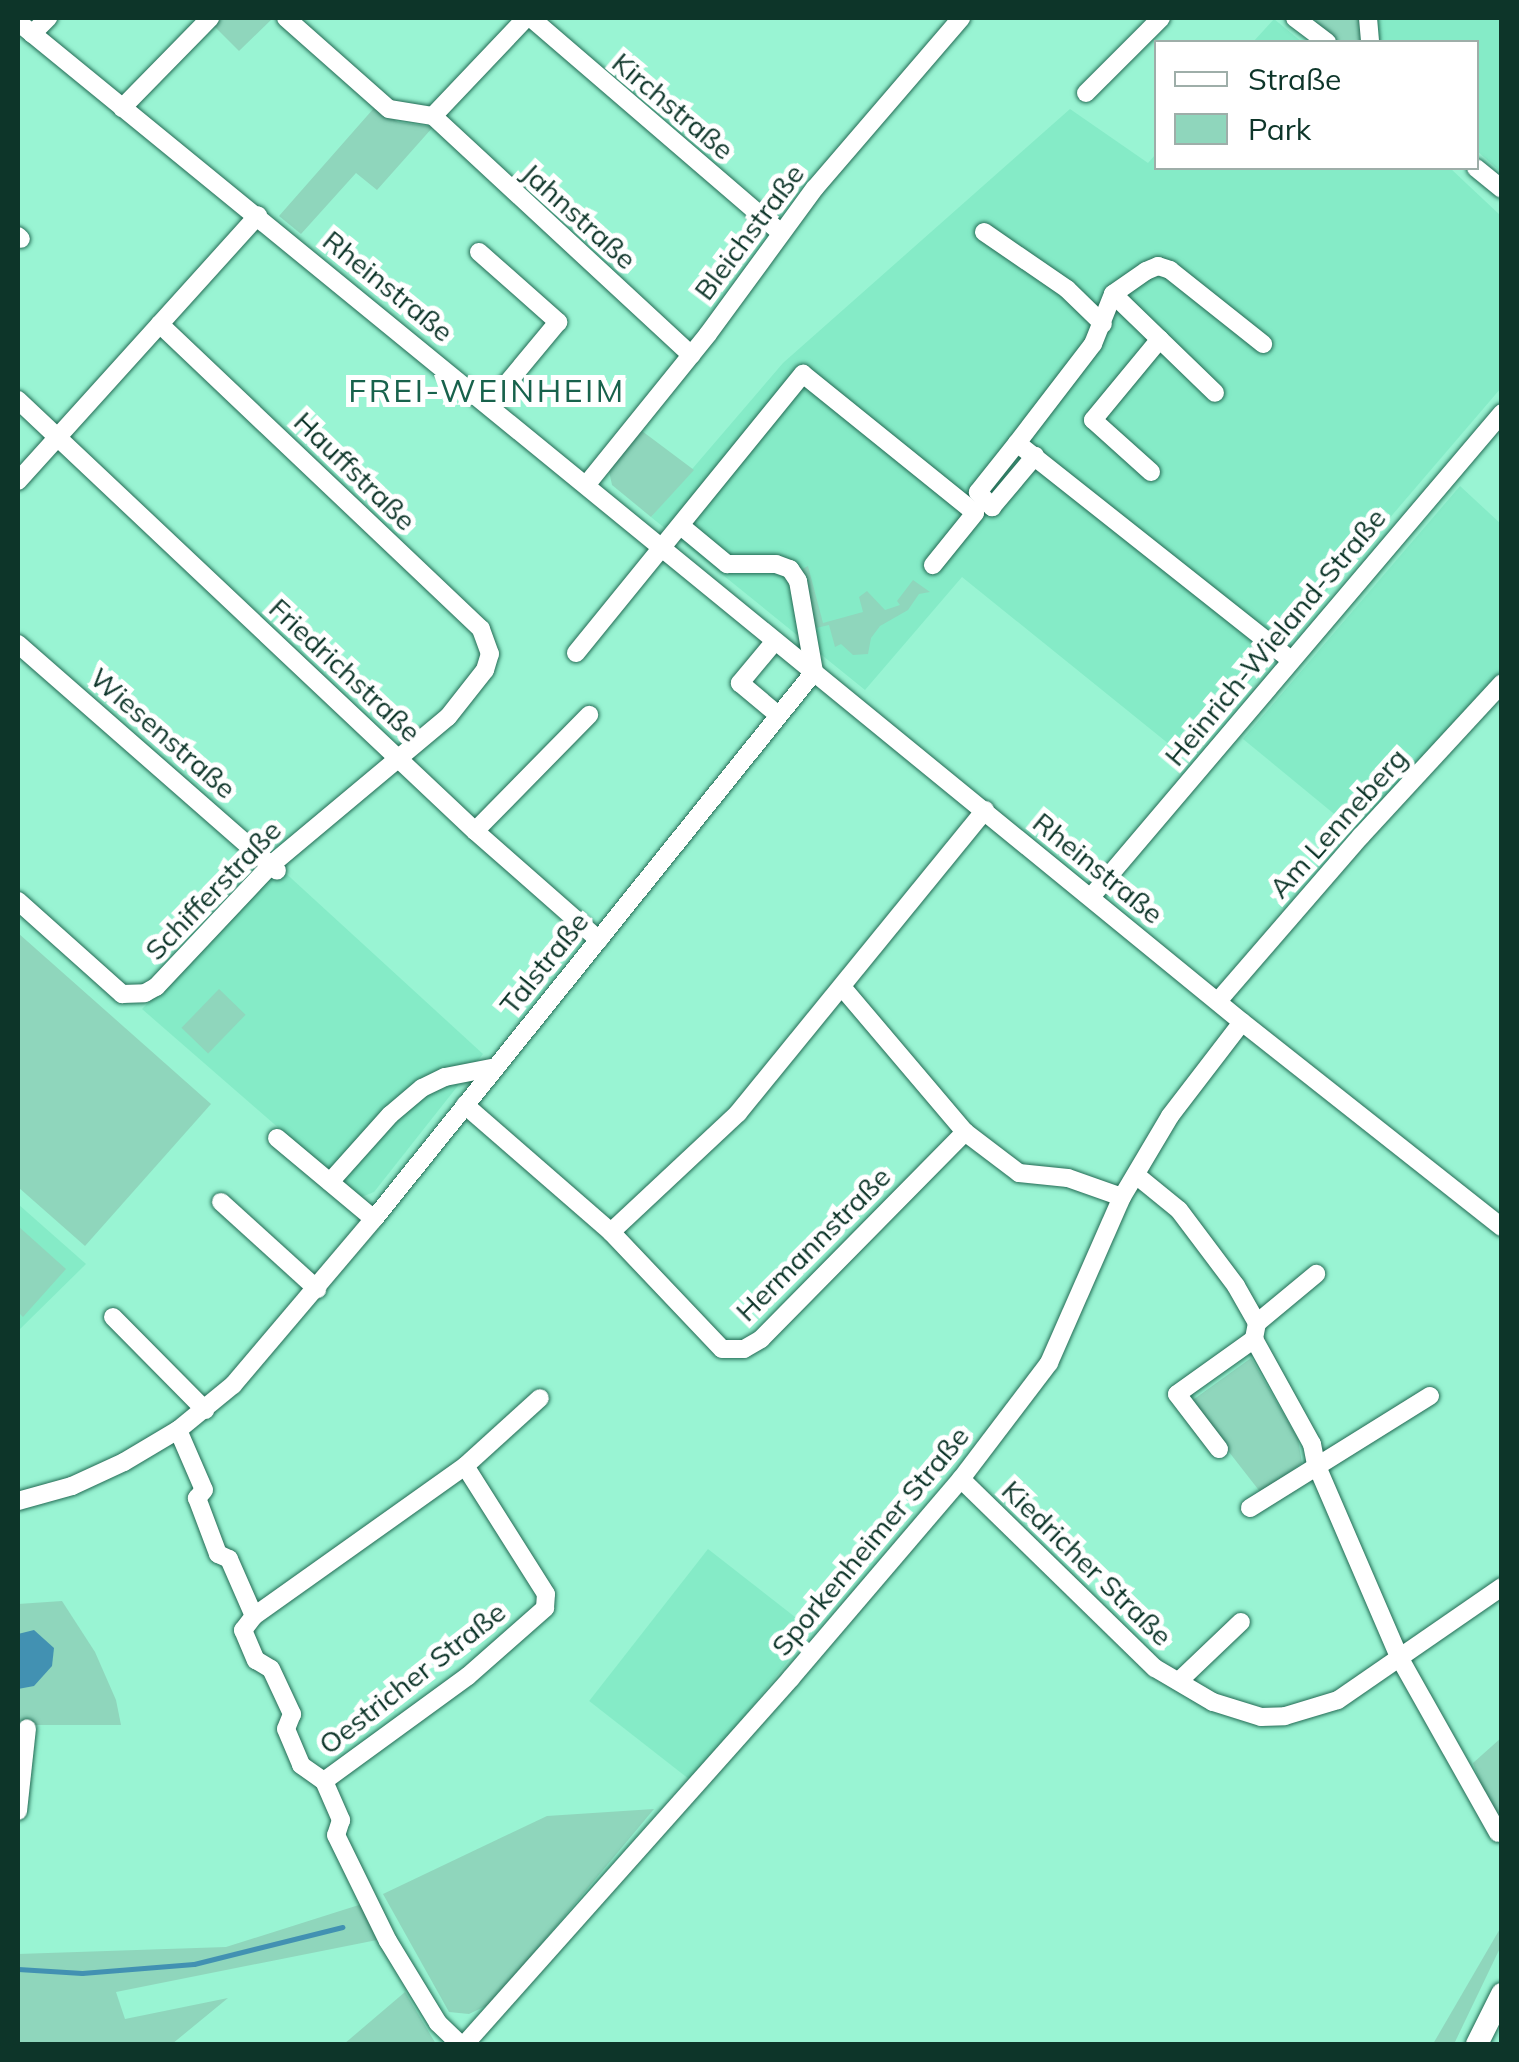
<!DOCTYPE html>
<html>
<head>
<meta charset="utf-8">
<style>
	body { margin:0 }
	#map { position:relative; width:1519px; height:2062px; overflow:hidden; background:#99f4d3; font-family:Mulish,sans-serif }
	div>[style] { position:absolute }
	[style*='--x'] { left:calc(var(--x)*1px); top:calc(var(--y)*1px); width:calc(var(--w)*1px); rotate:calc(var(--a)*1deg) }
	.built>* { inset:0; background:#85ebc7; transform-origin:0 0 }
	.green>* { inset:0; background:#8fd6bc; transform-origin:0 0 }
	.water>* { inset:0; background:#4291b2 }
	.stream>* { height:5px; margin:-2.5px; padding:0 2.5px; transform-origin:2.5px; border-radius:2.5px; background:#4291b2 }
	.roads { filter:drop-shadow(0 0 2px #236a54) drop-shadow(0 0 2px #236a54) }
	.minor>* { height:18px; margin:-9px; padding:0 9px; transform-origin:9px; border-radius:9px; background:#fff }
	.major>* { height:22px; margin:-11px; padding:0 11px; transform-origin:11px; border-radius:11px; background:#fff }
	span { translate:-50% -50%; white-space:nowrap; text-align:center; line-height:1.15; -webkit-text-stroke:10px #fff; paint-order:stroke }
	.street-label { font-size:28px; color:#0d3529 }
	.quarter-label { font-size:32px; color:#18624c; letter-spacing:2.5px }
	.frame { position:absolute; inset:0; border:20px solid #0d3529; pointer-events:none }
	.legend { position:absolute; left:1154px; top:40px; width:325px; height:130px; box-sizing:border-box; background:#fff; border:2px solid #9eaea9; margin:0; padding:12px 18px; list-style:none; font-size:30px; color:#0d3529 }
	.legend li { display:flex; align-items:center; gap:20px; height:50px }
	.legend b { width:50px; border:2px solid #9eaea9 }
</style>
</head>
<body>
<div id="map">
	<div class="built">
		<div style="clip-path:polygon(1378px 18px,1501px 18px,1501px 172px,1477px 151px,1476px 42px,1379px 42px)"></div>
		<div style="clip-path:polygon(1274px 19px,1302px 42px,1253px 42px)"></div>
		<div style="clip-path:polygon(1070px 109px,1148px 163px,1156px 154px,1156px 168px,1450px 168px,1501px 216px,1501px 388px,1185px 757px,962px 577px,865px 690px,651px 517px,783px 363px)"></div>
		<div style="clip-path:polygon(1460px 486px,1501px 524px,1501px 683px,1361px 836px,1243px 739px)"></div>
		<div style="clip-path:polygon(280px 868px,483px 1054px,374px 1192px,359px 1198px,142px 1009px)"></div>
		<div style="clip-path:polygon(18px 1204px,86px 1264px,18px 1331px)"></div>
		<div style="left:708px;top:1549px;width:132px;height:193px;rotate:38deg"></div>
	</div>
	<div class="green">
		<div style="clip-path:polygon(222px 18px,273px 18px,239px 51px,214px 26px)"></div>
		<div style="clip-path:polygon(1316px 18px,1363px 18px,1365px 42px,1336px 42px,1315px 27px)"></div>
		<div style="clip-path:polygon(374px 108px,398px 122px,433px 127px,377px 190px,356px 173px,301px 234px,279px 216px)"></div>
		<div style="clip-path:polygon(642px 431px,694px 470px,651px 517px,612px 485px,609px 471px)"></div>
		<div style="clip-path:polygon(808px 566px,823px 623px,863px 612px,859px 597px,867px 591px,885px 610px,900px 605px,897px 601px,913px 580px,930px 592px,919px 594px,908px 610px,880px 626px,871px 638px,868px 654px,853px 655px,841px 644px,835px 647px,829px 625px,816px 628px,802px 569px)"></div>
		<div style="clip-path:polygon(18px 933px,211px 1104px,85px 1246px,18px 1187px)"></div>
		<div style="left:219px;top:989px;width:37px;height:54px;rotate:44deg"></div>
		<div style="clip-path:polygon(18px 1226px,66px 1269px,23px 1317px,18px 1312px)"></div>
		<div style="clip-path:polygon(1251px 1358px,1298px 1439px,1302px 1463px,1261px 1493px,1190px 1402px)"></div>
		<div style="clip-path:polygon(62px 1601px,95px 1652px,116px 1700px,121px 1725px,18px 1725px,18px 1604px)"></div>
		<div style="clip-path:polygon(1501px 1738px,1501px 1818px,1490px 1809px,1473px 1763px)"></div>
		<div style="clip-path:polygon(654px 1809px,492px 2003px,469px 2014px,449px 2012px,383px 1894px,547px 1816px)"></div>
		<div style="clip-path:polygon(362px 1904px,377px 1940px,116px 1992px,125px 2019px,228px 1998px,172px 2044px,18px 2044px,18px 1954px,226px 1947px)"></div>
		<div style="clip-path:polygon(1501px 1927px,1501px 1946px,1454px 2044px,1433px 2044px)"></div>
		<div style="clip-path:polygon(405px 1992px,436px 2044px,344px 2044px)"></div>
	</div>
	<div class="water">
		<div style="clip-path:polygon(34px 1630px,54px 1648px,52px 1666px,34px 1686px,18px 1689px,18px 1634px)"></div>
	</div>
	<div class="stream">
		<div style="--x:18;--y:1969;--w:64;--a:3.6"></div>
		<div style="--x:82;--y:1973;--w:112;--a:-4.6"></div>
		<div style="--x:194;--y:1964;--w:153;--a:-14"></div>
	</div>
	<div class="roads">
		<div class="minor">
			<div style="--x:286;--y:18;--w:137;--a:41.5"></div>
			<div style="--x:389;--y:109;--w:45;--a:9"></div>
			<div style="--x:433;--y:116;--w:352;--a:42.8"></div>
			<div style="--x:531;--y:18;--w:330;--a:40.7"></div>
			<div style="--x:1295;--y:18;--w:40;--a:37"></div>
			<div style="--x:1368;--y:18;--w:24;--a:85"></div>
			<div style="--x:18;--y:22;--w:1581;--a:39.25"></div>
			<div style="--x:1242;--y:1022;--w:331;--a:38.3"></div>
			<div style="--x:32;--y:34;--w:23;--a:-45"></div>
			<div style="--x:1086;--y:93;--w:106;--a:-45"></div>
			<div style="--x:122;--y:108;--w:126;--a:-45.6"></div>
			<div style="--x:433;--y:116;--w:135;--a:-46.5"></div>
			<div style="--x:1476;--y:168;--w:33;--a:39"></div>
			<div style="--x:984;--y:232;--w:101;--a:34.5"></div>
			<div style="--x:1067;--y:289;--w:50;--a:44.2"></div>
			<div style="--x:18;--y:236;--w:4;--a:45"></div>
			<div style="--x:479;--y:252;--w:106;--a:41.5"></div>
			<div style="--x:558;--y:322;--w:108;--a:129.7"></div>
			<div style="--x:1113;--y:294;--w:54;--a:111.8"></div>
			<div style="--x:1093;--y:344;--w:125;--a:127.5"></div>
			<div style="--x:1017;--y:443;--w:350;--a:38.4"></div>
			<div style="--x:1113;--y:294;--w:40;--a:-34.9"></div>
			<div style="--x:1146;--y:271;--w:13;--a:-23"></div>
			<div style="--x:1158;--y:266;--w:13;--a:18"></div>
			<div style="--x:1170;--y:270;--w:119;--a:38.5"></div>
			<div style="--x:1113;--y:294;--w:142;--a:44.1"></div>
			<div style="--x:18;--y:400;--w:628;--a:43.32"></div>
			<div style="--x:475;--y:831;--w:165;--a:41.3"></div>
			<div style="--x:1017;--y:443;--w:63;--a:128.5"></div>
			<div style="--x:978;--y:492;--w:21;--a:47"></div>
			<div style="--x:992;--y:507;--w:67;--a:-49.9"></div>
			<div style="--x:1151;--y:472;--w:78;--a:-138.1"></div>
			<div style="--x:1093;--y:420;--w:105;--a:-50.4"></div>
			<div style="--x:18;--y:481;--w:358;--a:-47.9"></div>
			<div style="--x:587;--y:484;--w:193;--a:-51.1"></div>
			<div style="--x:708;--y:334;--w:181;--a:-53.8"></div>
			<div style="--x:815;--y:188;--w:224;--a:-49.3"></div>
			<div style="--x:681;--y:526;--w:60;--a:39.6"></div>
			<div style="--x:727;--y:564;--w:49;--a:0"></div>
			<div style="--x:776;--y:564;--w:15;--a:20"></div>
			<div style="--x:790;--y:569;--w:14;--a:56"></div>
			<div style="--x:798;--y:581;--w:92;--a:80"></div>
			<div style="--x:775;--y:641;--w:55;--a:129.8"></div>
			<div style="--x:740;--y:683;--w:48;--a:40"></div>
			<div style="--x:18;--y:644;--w:344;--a:41.2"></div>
			<div style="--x:576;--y:653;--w:360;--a:-50.9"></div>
			<div style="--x:803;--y:374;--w:221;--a:38.9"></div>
			<div style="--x:975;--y:513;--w:67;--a:128.9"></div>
			<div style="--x:475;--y:831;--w:163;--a:-45.5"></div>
			<div style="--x:1091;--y:897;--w:635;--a:-49.66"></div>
			<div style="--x:18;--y:901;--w:140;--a:41.8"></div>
			<div style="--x:122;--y:994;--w:23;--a:-2"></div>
			<div style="--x:145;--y:993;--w:13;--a:-29"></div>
			<div style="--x:156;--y:987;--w:169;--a:-46.7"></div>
			<div style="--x:272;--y:864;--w:229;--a:-39.9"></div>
			<div style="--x:448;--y:717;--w:60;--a:-51.8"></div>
			<div style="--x:485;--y:670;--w:17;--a:-73"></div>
			<div style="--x:490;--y:654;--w:27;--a:-110"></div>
			<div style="--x:481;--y:629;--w:443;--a:-136.5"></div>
			<div style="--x:1218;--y:1001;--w:218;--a:-49.1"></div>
			<div style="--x:1361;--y:836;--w:208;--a:-47.3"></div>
			<div style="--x:465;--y:1105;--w:194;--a:41"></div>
			<div style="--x:611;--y:1232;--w:161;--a:46.5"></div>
			<div style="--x:722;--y:1349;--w:22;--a:0"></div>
			<div style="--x:744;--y:1349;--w:20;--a:-30"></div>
			<div style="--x:761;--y:1339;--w:291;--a:-45.4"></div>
			<div style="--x:965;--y:1132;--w:190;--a:-130.3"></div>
			<div style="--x:965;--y:1132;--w:68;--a:37.2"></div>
			<div style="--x:1019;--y:1173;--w:49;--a:5.8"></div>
			<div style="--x:1068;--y:1178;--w:57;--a:19.4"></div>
			<div style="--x:277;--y:1138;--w:126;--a:39.9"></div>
			<div style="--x:1136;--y:1175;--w:55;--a:39.1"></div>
			<div style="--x:1179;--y:1210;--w:95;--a:53.1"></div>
			<div style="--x:1236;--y:1286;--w:43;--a:60.4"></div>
			<div style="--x:1257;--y:1323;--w:16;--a:101"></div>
			<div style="--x:1254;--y:1339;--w:120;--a:61.1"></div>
			<div style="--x:1312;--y:1444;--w:20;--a:79"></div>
			<div style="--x:1316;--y:1464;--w:210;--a:66.7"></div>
			<div style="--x:1399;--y:1657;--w:202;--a:60.6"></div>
			<div style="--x:330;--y:1182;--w:90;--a:-48.2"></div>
			<div style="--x:390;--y:1115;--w:42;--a:-40.2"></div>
			<div style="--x:422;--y:1088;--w:25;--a:-26"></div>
			<div style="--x:445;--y:1077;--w:52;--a:-11.1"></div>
			<div style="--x:221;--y:1202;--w:130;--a:42.2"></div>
			<div style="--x:611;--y:1232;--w:174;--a:-43.1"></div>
			<div style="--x:738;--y:1113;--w:391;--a:-50.8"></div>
			<div style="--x:113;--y:1317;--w:131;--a:45.3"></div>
			<div style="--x:1257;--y:1323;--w:77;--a:-39.7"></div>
			<div style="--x:178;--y:1430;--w:65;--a:66.6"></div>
			<div style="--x:204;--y:1490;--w:11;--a:131"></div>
			<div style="--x:197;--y:1498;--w:60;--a:69.4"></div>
			<div style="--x:218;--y:1554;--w:12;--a:24"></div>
			<div style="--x:229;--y:1559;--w:62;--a:66.3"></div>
			<div style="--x:254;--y:1616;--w:18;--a:128"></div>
			<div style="--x:243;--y:1630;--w:33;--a:67"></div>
			<div style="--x:256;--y:1660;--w:17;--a:31"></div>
			<div style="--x:271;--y:1669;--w:50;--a:65"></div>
			<div style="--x:292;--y:1714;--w:16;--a:112"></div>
			<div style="--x:286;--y:1729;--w:39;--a:67"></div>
			<div style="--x:301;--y:1765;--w:28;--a:35"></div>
			<div style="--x:324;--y:1781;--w:43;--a:66.4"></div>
			<div style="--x:341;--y:1820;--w:16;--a:108"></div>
			<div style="--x:336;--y:1835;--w:118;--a:63.9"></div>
			<div style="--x:388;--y:1941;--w:96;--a:58.6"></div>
			<div style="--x:438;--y:2023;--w:30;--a:44"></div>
			<div style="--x:1219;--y:1449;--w:69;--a:-127.4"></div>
			<div style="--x:1177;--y:1394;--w:95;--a:-35.5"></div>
			<div style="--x:961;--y:1479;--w:271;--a:44.3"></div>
			<div style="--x:1155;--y:1668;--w:67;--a:30.4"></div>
			<div style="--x:1213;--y:1702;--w:50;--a:17.4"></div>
			<div style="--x:1261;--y:1717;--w:24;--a:-2"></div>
			<div style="--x:1285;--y:1716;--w:55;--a:-16.8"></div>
			<div style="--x:1338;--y:1700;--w:199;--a:-34.6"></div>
			<div style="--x:18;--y:1501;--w:56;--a:-15.5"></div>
			<div style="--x:72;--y:1486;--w:57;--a:-24.8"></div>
			<div style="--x:124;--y:1462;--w:63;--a:-30.7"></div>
			<div style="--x:178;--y:1430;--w:71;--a:-39.3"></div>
			<div style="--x:233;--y:1385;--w:218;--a:-49.7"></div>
			<div style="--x:374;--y:1219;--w:702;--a:-51.19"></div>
			<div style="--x:1250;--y:1508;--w:212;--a:-31.9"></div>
			<div style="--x:254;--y:1616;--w:259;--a:-35.4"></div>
			<div style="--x:465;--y:1466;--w:101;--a:-42.2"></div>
			<div style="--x:1180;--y:1680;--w:84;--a:-43.6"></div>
			<div style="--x:324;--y:1781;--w:178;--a:-36.1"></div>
			<div style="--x:468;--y:1676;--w:103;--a:-41.4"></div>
			<div style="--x:545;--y:1608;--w:14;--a:-86"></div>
			<div style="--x:546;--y:1594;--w:151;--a:-122.3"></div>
			<div style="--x:18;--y:1811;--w:83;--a:-83.8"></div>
			<div style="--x:465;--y:2044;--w:490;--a:-48.3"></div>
			<div style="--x:791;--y:1678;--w:262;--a:-49.5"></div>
			<div style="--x:961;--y:1479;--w:146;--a:-52.8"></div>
			<div style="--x:1049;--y:1363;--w:181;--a:-66.3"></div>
			<div style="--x:1122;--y:1197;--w:94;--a:-59.3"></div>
			<div style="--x:1170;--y:1116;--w:118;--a:-52.5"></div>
		</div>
		<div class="major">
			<div style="--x:1477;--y:2044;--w:56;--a:-63.4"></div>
		</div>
	</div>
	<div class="street-label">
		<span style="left:673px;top:106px;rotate:40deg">Kirchstraße</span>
		<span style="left:579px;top:216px;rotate:42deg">Jahnstraße</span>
		<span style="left:749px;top:232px;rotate:-53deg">Bleichstraße</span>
		<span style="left:388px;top:286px;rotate:39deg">Rheinstraße</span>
		<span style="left:355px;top:471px;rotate:44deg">Hauffstraße</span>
		<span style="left:1275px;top:637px;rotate:-50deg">Heinrich-Wieland-Straße</span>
		<span style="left:345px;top:670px;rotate:43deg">Friedrichstraße</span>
		<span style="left:163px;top:733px;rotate:41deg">Wiesenstraße</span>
		<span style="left:1338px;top:823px;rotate:-48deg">Am Lenneberg</span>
		<span style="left:1098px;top:868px;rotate:39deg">Rheinstraße</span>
		<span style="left:213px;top:890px;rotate:-46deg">Schifferstraße</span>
		<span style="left:544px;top:963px;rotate:-51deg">Talstraße</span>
		<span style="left:813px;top:1244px;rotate:-45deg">Hermannstraße</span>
		<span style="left:870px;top:1541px;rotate:-50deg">Sporkenheimer Straße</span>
		<span style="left:1087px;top:1563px;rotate:44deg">Kiedricher Straße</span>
		<span style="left:412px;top:1678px;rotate:-38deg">Oestricher Straße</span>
	</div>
	<div class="quarter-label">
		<span style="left:487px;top:390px">FREI-WEINHEIM</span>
	</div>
	<div class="frame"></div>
	<ul class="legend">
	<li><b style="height:12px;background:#fff"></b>Straße</li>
	<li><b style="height:28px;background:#8fd6bc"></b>Park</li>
	</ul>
</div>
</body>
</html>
